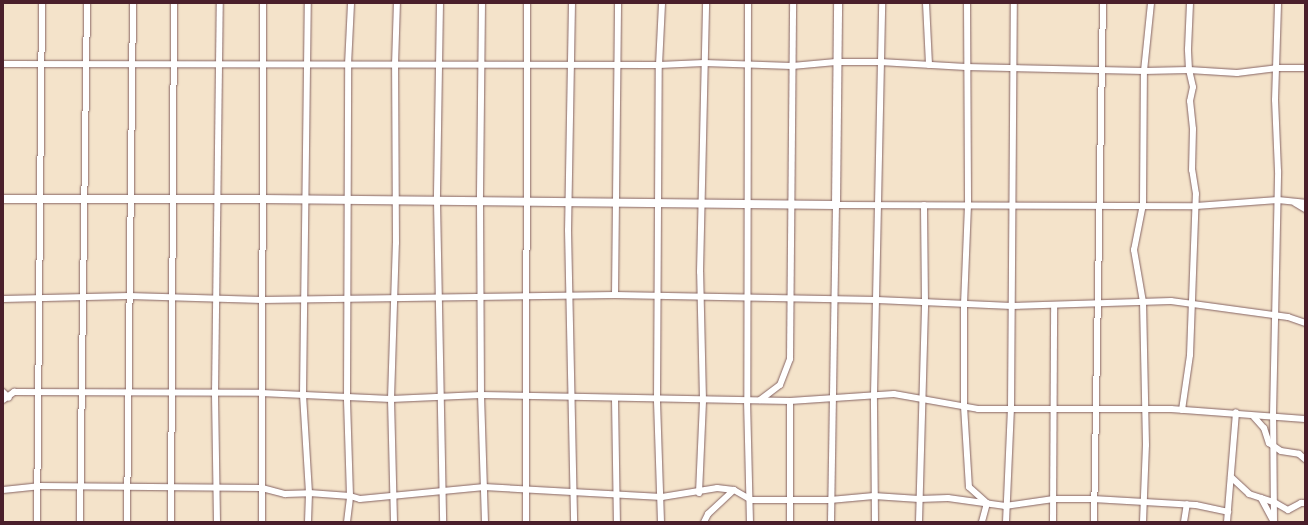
<!DOCTYPE html>
<html>
<head>
<meta charset="utf-8">
<style>
	body { margin:0 }
	#map { position:relative; width:1308px; height:525px; overflow:hidden; background:#f4e3ca; font-family:Caveat,sans-serif }
	div>[style] { position:absolute }
	[style*='--x'] { left:calc(var(--x)*1px); top:calc(var(--y)*1px); width:calc(var(--w)*1px); rotate:calc(var(--a)*1deg) }
	.roads { filter:drop-shadow(0 0 1px #866463) drop-shadow(0 0 1px #866463) }
	.minor>* { height:6px; margin:-3px; padding:0 3px; transform-origin:3px; border-radius:3px; background:#fff }
	.tertiary>* { height:8px; margin:-4px; padding:0 4px; transform-origin:4px; border-radius:4px; background:#fff }
	span { translate:-50% -50%; white-space:nowrap; text-align:center; line-height:1.15; -webkit-text-stroke:3px #fdfcf7; paint-order:stroke }
	.frame { position:absolute; inset:0; border:4px solid #4a1f2b; pointer-events:none }
</style>
</head>
<body>
<div id="map">
	<div class="roads">
		<div class="minor">
			<div style="--x:440;--y:3;--w:199;--a:90.9"></div>
			<div style="--x:437;--y:202;--w:320;--a:88.9"></div>
			<div style="--x:482;--y:3;--w:199;--a:90.6"></div>
			<div style="--x:480;--y:202;--w:193;--a:89.7"></div>
			<div style="--x:481;--y:395;--w:127;--a:88.2"></div>
			<div style="--x:572;--y:3;--w:227;--a:91"></div>
			<div style="--x:568;--y:230;--w:292;--a:88.8"></div>
			<div style="--x:748;--y:3;--w:397;--a:90.1"></div>
			<div style="--x:747;--y:400;--w:122;--a:88.6"></div>
			<div style="--x:926;--y:3;--w:62;--a:87.2"></div>
			<div style="--x:967;--y:3;--w:202;--a:89.7"></div>
			<div style="--x:968;--y:205;--w:98;--a:92.3"></div>
			<div style="--x:964;--y:303;--w:103;--a:90"></div>
			<div style="--x:964;--y:406;--w:81;--a:86.5"></div>
			<div style="--x:969;--y:487;--w:24;--a:42"></div>
			<div style="--x:987;--y:503;--w:20;--a:105"></div>
			<div style="--x:3;--y:64;--w:656;--a:0.09"></div>
			<div style="--x:659;--y:65;--w:45;--a:-2.5"></div>
			<div style="--x:704;--y:63;--w:88;--a:2"></div>
			<div style="--x:792;--y:66;--w:44;--a:-5.2"></div>
			<div style="--x:836;--y:62;--w:44;--a:0"></div>
			<div style="--x:880;--y:62;--w:86;--a:3.3"></div>
			<div style="--x:966;--y:67;--w:178;--a:1.3"></div>
			<div style="--x:1144;--y:71;--w:45;--a:-1.3"></div>
			<div style="--x:1189;--y:70;--w:48;--a:3.6"></div>
			<div style="--x:1237;--y:73;--w:38;--a:-7"></div>
			<div style="--x:1275;--y:68;--w:30;--a:0"></div>
			<div style="--x:1295;--y:203;--w:12;--a:31"></div>
			<div style="--x:615;--y:295;--w:292;--a:-89.4"></div>
			<div style="--x:3;--y:299;--w:126;--a:-1.4"></div>
			<div style="--x:129;--y:296;--w:133;--a:1.7"></div>
			<div style="--x:262;--y:300;--w:353;--a:-0.8"></div>
			<div style="--x:615;--y:295;--w:262;--a:1.1"></div>
			<div style="--x:877;--y:300;--w:135;--a:2.5"></div>
			<div style="--x:1012;--y:306;--w:159;--a:-1.8"></div>
			<div style="--x:1171;--y:301;--w:118;--a:7.8"></div>
			<div style="--x:1288;--y:317;--w:18;--a:19"></div>
			<div style="--x:3;--y:392;--w:8;--a:45"></div>
			<div style="--x:615;--y:399;--w:123;--a:89.1"></div>
			<div style="--x:3;--y:400;--w:14;--a:-36"></div>
			<div style="--x:14;--y:392;--w:247;--a:0.2"></div>
			<div style="--x:261;--y:393;--w:130;--a:2.6"></div>
			<div style="--x:391;--y:399;--w:90;--a:-2.5"></div>
			<div style="--x:481;--y:395;--w:309;--a:1.1"></div>
			<div style="--x:790;--y:401;--w:104;--a:-3.9"></div>
			<div style="--x:894;--y:394;--w:85;--a:10.1"></div>
			<div style="--x:978;--y:409;--w:193;--a:0"></div>
			<div style="--x:1171;--y:409;--w:134;--a:4.3"></div>
			<div style="--x:760;--y:400;--w:25;--a:-37"></div>
			<div style="--x:780;--y:385;--w:28;--a:-69"></div>
			<div style="--x:790;--y:359;--w:356;--a:-89.5"></div>
			<div style="--x:1182;--y:410;--w:56;--a:-81.7"></div>
			<div style="--x:1190;--y:355;--w:161;--a:-87.9"></div>
			<div style="--x:1196;--y:194;--w:24;--a:-99"></div>
			<div style="--x:1192;--y:170;--w:41;--a:-88.6"></div>
			<div style="--x:1193;--y:129;--w:28;--a:-96"></div>
			<div style="--x:1190;--y:101;--w:14;--a:-78"></div>
			<div style="--x:1193;--y:87;--w:17;--a:-103"></div>
			<div style="--x:1189;--y:70;--w:21;--a:-93"></div>
			<div style="--x:1188;--y:49;--w:46;--a:-87.5"></div>
			<div style="--x:1254;--y:417;--w:15;--a:48"></div>
			<div style="--x:1264;--y:428;--w:16;--a:72"></div>
			<div style="--x:1269;--y:443;--w:14;--a:34"></div>
			<div style="--x:1281;--y:451;--w:18;--a:9"></div>
			<div style="--x:1299;--y:454;--w:8;--a:40"></div>
			<div style="--x:1231;--y:477;--w:25;--a:43"></div>
			<div style="--x:1249;--y:494;--w:26;--a:18"></div>
			<div style="--x:1274;--y:502;--w:16;--a:30"></div>
			<div style="--x:1288;--y:510;--w:15;--a:-28"></div>
			<div style="--x:1301;--y:503;--w:4;--a:0"></div>
			<div style="--x:3;--y:490;--w:36;--a:-6"></div>
			<div style="--x:39;--y:486;--w:223;--a:0.5"></div>
			<div style="--x:262;--y:488;--w:24;--a:15"></div>
			<div style="--x:285;--y:494;--w:24;--a:-2"></div>
			<div style="--x:309;--y:493;--w:41;--a:4.2"></div>
			<div style="--x:350;--y:496;--w:10;--a:17"></div>
			<div style="--x:360;--y:499;--w:125;--a:-5.5"></div>
			<div style="--x:484;--y:487;--w:178;--a:3.2"></div>
			<div style="--x:662;--y:497;--w:56;--a:-9.3"></div>
			<div style="--x:717;--y:488;--w:17;--a:7"></div>
			<div style="--x:734;--y:490;--w:20;--a:30"></div>
			<div style="--x:751;--y:500;--w:79;--a:0"></div>
			<div style="--x:830;--y:500;--w:44;--a:-5.2"></div>
			<div style="--x:874;--y:496;--w:45;--a:3.8"></div>
			<div style="--x:919;--y:499;--w:29;--a:-2"></div>
			<div style="--x:948;--y:498;--w:58;--a:8"></div>
			<div style="--x:1005;--y:506;--w:49;--a:-8.3"></div>
			<div style="--x:1053;--y:499;--w:40;--a:0"></div>
			<div style="--x:1093;--y:499;--w:103;--a:3.3"></div>
			<div style="--x:1196;--y:505;--w:33;--a:12"></div>
			<div style="--x:699;--y:493;--w:93;--a:-87.5"></div>
			<div style="--x:703;--y:400;--w:128;--a:-91.3"></div>
			<div style="--x:700;--y:272;--w:269;--a:-88.7"></div>
			<div style="--x:1261;--y:498;--w:26;--a:62"></div>
			<div style="--x:37;--y:522;--w:519;--a:-89.45"></div>
			<div style="--x:80;--y:522;--w:519;--a:-89.23"></div>
			<div style="--x:127;--y:522;--w:519;--a:-89.34"></div>
			<div style="--x:171;--y:522;--w:519;--a:-89.67"></div>
			<div style="--x:217;--y:522;--w:129;--a:-90.9"></div>
			<div style="--x:215;--y:393;--w:390;--a:-89.3"></div>
			<div style="--x:262;--y:522;--w:519;--a:-89.89"></div>
			<div style="--x:308;--y:522;--w:29;--a:-88"></div>
			<div style="--x:309;--y:493;--w:98;--a:-93.5"></div>
			<div style="--x:303;--y:395;--w:392;--a:-89.3"></div>
			<div style="--x:347;--y:522;--w:26;--a:-83"></div>
			<div style="--x:350;--y:496;--w:98;--a:-91.8"></div>
			<div style="--x:347;--y:398;--w:333;--a:-89.8"></div>
			<div style="--x:348;--y:65;--w:62;--a:-87.2"></div>
			<div style="--x:394;--y:522;--w:123;--a:-91.4"></div>
			<div style="--x:391;--y:399;--w:156;--a:-88.2"></div>
			<div style="--x:396;--y:243;--w:178;--a:-90.3"></div>
			<div style="--x:395;--y:65;--w:62;--a:-88.2"></div>
			<div style="--x:526;--y:522;--w:519;--a:-89.89"></div>
			<div style="--x:661;--y:522;--w:123;--a:-91.9"></div>
			<div style="--x:657;--y:399;--w:334;--a:-89.7"></div>
			<div style="--x:659;--y:65;--w:62;--a:-87.2"></div>
			<div style="--x:704;--y:522;--w:9;--a:-63"></div>
			<div style="--x:708;--y:514;--w:35;--a:-43"></div>
			<div style="--x:790;--y:522;--w:121;--a:-90"></div>
			<div style="--x:831;--y:522;--w:317;--a:-89.1"></div>
			<div style="--x:836;--y:205;--w:360;--a:0.2"></div>
			<div style="--x:1196;--y:206;--w:82;--a:-4.2"></div>
			<div style="--x:1278;--y:200;--w:27;--a:6"></div>
			<div style="--x:875;--y:522;--w:127;--a:-90.5"></div>
			<div style="--x:874;--y:395;--w:392;--a:-88.8"></div>
			<div style="--x:919;--y:522;--w:219;--a:-88.4"></div>
			<div style="--x:925;--y:303;--w:98;--a:-90.6"></div>
			<div style="--x:1006;--y:522;--w:113;--a:-87.5"></div>
			<div style="--x:1011;--y:409;--w:406;--a:-89.6"></div>
			<div style="--x:1053;--y:522;--w:216;--a:-89.7"></div>
			<div style="--x:1094;--y:522;--w:519;--a:-89.01"></div>
			<div style="--x:1143;--y:522;--w:77;--a:-87.8"></div>
			<div style="--x:1146;--y:445;--w:143;--a:-91.2"></div>
			<div style="--x:1143;--y:302;--w:53;--a:-99.8"></div>
			<div style="--x:1134;--y:250;--w:47;--a:-78.9"></div>
			<div style="--x:1143;--y:204;--w:133;--a:-89.6"></div>
			<div style="--x:1144;--y:71;--w:68;--a:-84.1"></div>
			<div style="--x:1184;--y:522;--w:18;--a:-81"></div>
			<div style="--x:1227;--y:522;--w:110;--a:-85.3"></div>
			<div style="--x:1274;--y:522;--w:106;--a:-90.5"></div>
			<div style="--x:1273;--y:416;--w:245;--a:-88.8"></div>
			<div style="--x:1278;--y:171;--w:71;--a:-92.4"></div>
			<div style="--x:1275;--y:100;--w:97;--a:-88.2"></div>
		</div>
		<div class="tertiary">
			<div style="--x:3;--y:199;--w:259;--a:0"></div>
			<div style="--x:262;--y:199;--w:574;--a:0.6"></div>
			<div style="--x:836;--y:205;--w:202;--a:-89.4"></div>
		</div>
	</div>
	<div class="frame"></div>
</div>
</body>
</html>
